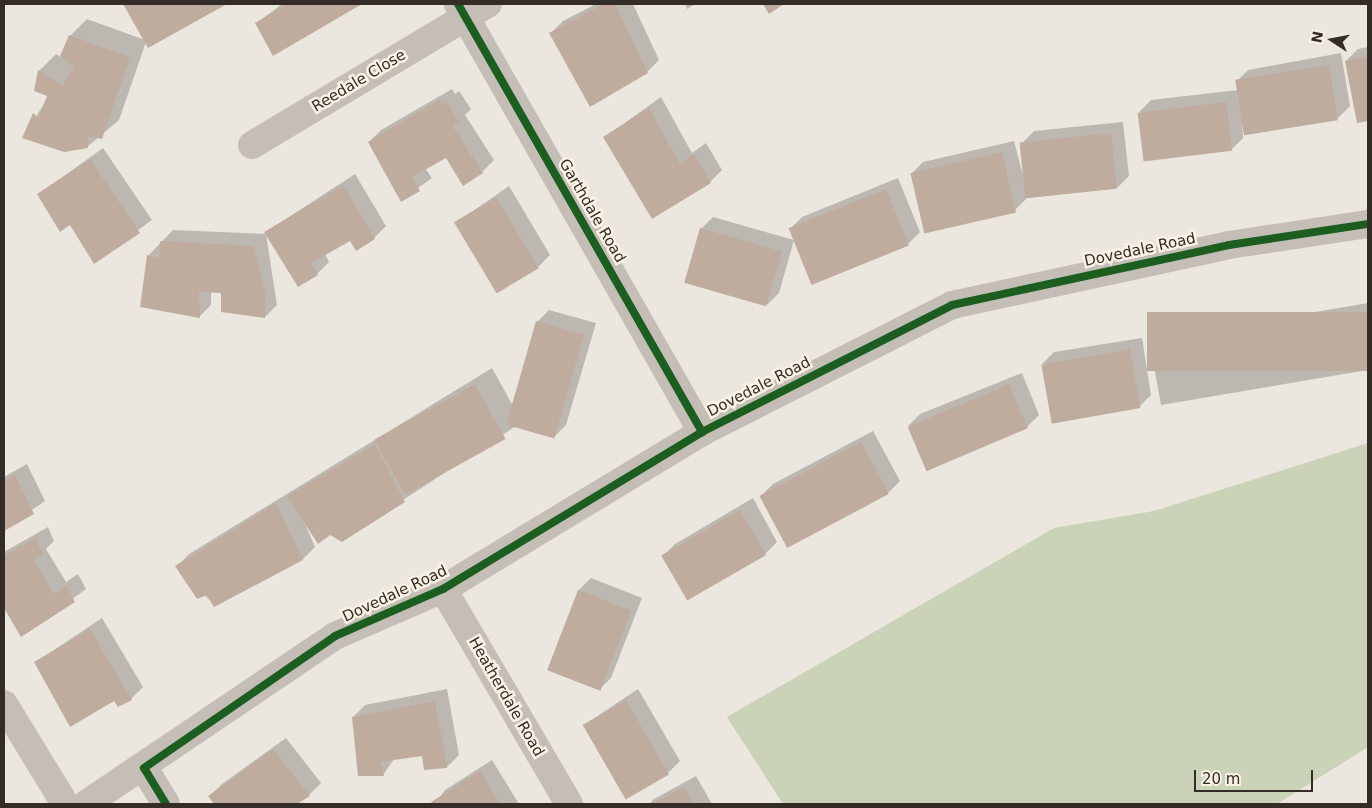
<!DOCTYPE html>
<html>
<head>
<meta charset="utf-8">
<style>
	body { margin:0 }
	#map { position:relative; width:1372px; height:808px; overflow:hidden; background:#ebe7de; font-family:"DejaVu Sans",sans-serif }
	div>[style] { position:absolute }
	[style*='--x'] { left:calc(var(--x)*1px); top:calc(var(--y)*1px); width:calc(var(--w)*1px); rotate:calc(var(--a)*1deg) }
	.green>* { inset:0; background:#cad2b8 }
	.shadow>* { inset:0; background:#0003 }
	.building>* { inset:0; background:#bfac9f; transform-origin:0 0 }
	.minor>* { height:28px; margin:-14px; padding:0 14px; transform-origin:14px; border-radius:14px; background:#c4beb7 }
	.cycleway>* { height:8px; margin:-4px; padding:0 4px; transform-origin:4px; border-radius:4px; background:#1b5e20 }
	span { translate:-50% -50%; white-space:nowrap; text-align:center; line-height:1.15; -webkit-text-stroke:5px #f9f1e4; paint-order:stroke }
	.street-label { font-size:15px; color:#342c26 }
	.frame { position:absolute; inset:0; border:5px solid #342c26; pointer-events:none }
	.north { position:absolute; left:1307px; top:15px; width:50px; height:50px; -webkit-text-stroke:4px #f9f1e4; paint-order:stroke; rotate:281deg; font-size:14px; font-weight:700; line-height:20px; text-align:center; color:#342c26 }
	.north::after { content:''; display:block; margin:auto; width:18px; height:22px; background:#342c26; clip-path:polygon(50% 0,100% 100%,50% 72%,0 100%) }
	.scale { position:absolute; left:1194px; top:770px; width:119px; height:22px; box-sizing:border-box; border:2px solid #342c26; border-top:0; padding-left:6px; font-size:15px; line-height:18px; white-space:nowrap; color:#342c26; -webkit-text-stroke:4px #f9f1e4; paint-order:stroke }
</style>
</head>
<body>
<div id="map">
	<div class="green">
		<div style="clip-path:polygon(1368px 443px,1368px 747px,1277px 804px,783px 804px,727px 717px,1054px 528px,1154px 511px)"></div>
	</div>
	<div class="shadow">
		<div style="clip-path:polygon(124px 4px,224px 4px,149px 47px,146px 42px,119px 120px,87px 147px,24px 137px,49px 95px,39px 71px,56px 54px,61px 57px,70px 36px,87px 19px,145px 40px)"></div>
		<div style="clip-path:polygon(282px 4px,360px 4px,274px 54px,257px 23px)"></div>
		<div style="clip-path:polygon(596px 4px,633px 4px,659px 60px,647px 72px,590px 105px,551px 33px,563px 21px)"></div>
		<div style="clip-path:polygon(685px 4px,695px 4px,687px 9px)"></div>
		<div style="clip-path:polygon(1368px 47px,1368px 120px,1358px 122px,1346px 61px,1358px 49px)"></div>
		<div style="clip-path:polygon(1341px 53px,1350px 106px,1338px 118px,1246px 135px,1242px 124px,1243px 138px,1231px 150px,1139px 112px,1151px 100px,1238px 90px,1236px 82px,1248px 70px)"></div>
		<div style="clip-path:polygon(452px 89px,455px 94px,459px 91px,471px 109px,465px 115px,494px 160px,482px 172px,447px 156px,425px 168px,432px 178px,401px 200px,369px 142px,381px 130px)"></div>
		<div style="clip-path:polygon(661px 97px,692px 153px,706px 143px,722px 170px,710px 182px,605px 137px)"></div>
		<div style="clip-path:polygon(1123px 122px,1129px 176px,1117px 188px,1027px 198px,1015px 210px,911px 174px,923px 162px,1014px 141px,1025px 183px,1022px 143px,1034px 131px)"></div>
		<div style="clip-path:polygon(103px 148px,152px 220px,94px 262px,70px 224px,39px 194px)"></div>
		<div style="clip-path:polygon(355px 174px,386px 226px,374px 238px,351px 240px,325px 254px,329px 262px,317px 274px,266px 232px)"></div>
		<div style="clip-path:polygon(898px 178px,920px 232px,908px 244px,790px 229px,802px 217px)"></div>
		<div style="clip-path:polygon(509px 186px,550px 255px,538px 267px,456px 223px)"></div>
		<div style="clip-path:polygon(713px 217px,794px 240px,779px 293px,767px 305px,701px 229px)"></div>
		<div style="clip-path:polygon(173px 230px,266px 234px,277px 305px,265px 317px,223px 292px,211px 291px,211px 305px,199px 317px,148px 256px)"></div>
		<div style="clip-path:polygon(1368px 303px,1368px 370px,1161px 405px,1151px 350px,1163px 338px)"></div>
		<div style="clip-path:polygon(549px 310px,596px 323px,566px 425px,554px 437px,516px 426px,342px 540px,303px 519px,315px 547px,303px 559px,215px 606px,177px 566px,189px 554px,492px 368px,513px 406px,537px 322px)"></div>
		<div style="clip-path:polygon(1142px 338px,1151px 395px,1139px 407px,1042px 364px,1054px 352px)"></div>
		<div style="clip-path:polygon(1022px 373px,1039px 415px,1027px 427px,908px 426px,920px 414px)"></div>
		<div style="clip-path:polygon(873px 431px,900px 481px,888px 493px,761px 496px,773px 484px)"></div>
		<div style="clip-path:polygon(27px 464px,45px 501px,4px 529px,4px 477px)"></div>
		<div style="clip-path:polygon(753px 498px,777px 542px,765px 554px,687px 599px,663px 556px,675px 544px)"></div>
		<div style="clip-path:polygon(48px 527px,54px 541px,46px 549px,66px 582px,78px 574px,86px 589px,22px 635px,4px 605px,4px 552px)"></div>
		<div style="clip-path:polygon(591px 578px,642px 598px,611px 678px,599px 690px,548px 669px,579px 590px)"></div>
		<div style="clip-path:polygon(102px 618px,143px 687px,131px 699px,114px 700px,36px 662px)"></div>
		<div style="clip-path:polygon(447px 689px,459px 755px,447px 767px,425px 769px,423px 755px,394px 759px,383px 775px,353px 717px,365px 705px)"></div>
		<div style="clip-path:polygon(638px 689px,680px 761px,668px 773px,584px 725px)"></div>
		<div style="clip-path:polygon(286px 738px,321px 783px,309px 795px,294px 804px,216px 804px,210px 796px,222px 784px)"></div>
		<div style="clip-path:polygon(492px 760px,519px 804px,435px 804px,445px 790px)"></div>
		<div style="clip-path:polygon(696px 776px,712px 804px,649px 804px,654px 799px)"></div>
	</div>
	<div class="building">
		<div style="clip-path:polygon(123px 4px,227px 4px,148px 48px)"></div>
		<div style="clip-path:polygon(286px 4px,362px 4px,273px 56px,255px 23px)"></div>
		<div style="clip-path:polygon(604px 4px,615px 4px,648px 73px,590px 107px,549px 33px)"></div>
		<div style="clip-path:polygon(763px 4px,784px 4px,769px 14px)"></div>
		<div style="clip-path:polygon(69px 35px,130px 57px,102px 139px,88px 136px,88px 148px,64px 152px,22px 138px,33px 113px,39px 118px,47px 96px,34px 91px,38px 70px,63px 85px,74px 66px,60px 56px)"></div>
		<div style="clip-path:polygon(1368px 56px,1368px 121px,1357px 123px,1345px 61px)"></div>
		<div style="left:1329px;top:65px;width:56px;height:95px;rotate:81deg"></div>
		<div style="clip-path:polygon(439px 100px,442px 105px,447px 102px,459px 122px,453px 127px,483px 173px,463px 186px,446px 158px,412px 177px,420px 191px,401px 202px,368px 142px)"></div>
		<div style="left:1226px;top:102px;width:49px;height:89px;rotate:83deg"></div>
		<div style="clip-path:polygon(649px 108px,680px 164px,694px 154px,711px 183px,652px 219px,603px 137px)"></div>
		<div style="left:1111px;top:133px;width:56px;height:92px;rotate:84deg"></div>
		<div style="left:1002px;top:152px;width:62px;height:94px;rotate:77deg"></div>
		<div style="clip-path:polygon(90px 159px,140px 233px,94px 264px,70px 225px,60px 232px,37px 194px)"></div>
		<div style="clip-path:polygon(343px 185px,375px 239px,356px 251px,350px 241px,311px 263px,318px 275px,298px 287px,264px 232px)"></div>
		<div style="left:886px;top:189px;width:61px;height:105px;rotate:68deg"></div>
		<div style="left:496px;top:197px;width:83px;height:49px;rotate:59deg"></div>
		<div style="left:700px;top:228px;width:85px;height:57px;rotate:16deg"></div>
		<div style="clip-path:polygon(160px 241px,254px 246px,265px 292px,265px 318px,221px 312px,221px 293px,199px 292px,200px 318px,140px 307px,147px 255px,159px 258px)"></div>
		<div style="left:1368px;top:312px;width:59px;height:221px;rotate:90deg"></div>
		<div style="left:536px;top:321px;width:50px;height:108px;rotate:16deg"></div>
		<div style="left:1130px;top:349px;width:60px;height:90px;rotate:80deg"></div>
		<div style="left:475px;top:384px;width:63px;height:115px;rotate:61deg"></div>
		<div style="left:1009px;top:384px;width:48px;height:110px;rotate:67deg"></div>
		<div style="left:861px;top:442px;width:59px;height:115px;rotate:62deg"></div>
		<div style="clip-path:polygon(375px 444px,405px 502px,342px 542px,330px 535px,318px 544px,287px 496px)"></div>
		<div style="clip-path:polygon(15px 475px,34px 514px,4px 531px,4px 481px)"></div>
		<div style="clip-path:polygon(276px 503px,303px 560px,214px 607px,207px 595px,197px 599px,175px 566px)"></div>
		<div style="left:740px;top:510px;width:52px;height:91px;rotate:60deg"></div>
		<div style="clip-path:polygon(35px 538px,43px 554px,33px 559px,54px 594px,66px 585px,75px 602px,21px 637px,4px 608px,4px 556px)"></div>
		<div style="left:578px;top:590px;width:57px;height:86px;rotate:21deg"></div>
		<div style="clip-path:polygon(90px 629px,132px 700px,118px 707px,114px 701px,70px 727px,34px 662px)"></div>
		<div style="left:626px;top:700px;width:86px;height:50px;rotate:60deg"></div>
		<div style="clip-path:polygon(435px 701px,447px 768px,424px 770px,422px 756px,380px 762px,384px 776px,358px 776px,352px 717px)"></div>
		<div style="clip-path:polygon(273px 749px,310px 796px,297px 804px,214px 804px,208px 796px)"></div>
		<div style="clip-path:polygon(480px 771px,500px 804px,433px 804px,431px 802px)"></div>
		<div style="clip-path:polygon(684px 787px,694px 804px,652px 804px)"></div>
	</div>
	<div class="minor">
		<div style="--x:458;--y:4;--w:493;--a:60.3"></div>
		<div style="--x:252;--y:145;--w:275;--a:-30.9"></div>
		<div style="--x:443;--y:589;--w:249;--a:59.6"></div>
		<div style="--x:4;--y:704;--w:117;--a:58.6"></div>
		<div style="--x:144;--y:768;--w:42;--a:58.6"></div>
		<div style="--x:86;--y:804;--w:300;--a:-34"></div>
		<div style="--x:335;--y:636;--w:118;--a:-23.5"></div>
		<div style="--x:443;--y:589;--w:303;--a:-31.2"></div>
		<div style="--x:702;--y:432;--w:280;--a:-26.9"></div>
		<div style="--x:952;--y:305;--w:283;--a:-12.2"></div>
		<div style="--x:1229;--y:245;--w:141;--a:-8.6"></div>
	</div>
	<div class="cycleway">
		<div style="--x:458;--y:4;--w:493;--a:60.3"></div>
		<div style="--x:166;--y:804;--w:42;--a:-121.4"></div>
		<div style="--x:144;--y:768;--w:232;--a:-34.6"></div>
		<div style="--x:335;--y:636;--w:118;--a:-23.5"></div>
		<div style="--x:443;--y:589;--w:303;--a:-31.2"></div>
		<div style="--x:702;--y:432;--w:280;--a:-26.9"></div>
		<div style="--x:952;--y:305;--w:283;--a:-12.2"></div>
		<div style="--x:1229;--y:245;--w:141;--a:-8.6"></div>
	</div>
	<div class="street-label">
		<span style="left:359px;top:81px;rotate:-31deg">Reedale Close</span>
		<span style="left:592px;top:211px;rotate:60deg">Garthdale Road</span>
		<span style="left:1140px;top:250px;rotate:-12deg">Dovedale Road</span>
		<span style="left:759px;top:387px;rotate:-27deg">Dovedale Road</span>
		<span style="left:395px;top:594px;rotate:-25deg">Dovedale Road</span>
		<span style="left:506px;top:697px;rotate:60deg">Heatherdale Road</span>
	</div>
	<div class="frame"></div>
	<div class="north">N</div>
	<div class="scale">20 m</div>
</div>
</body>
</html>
